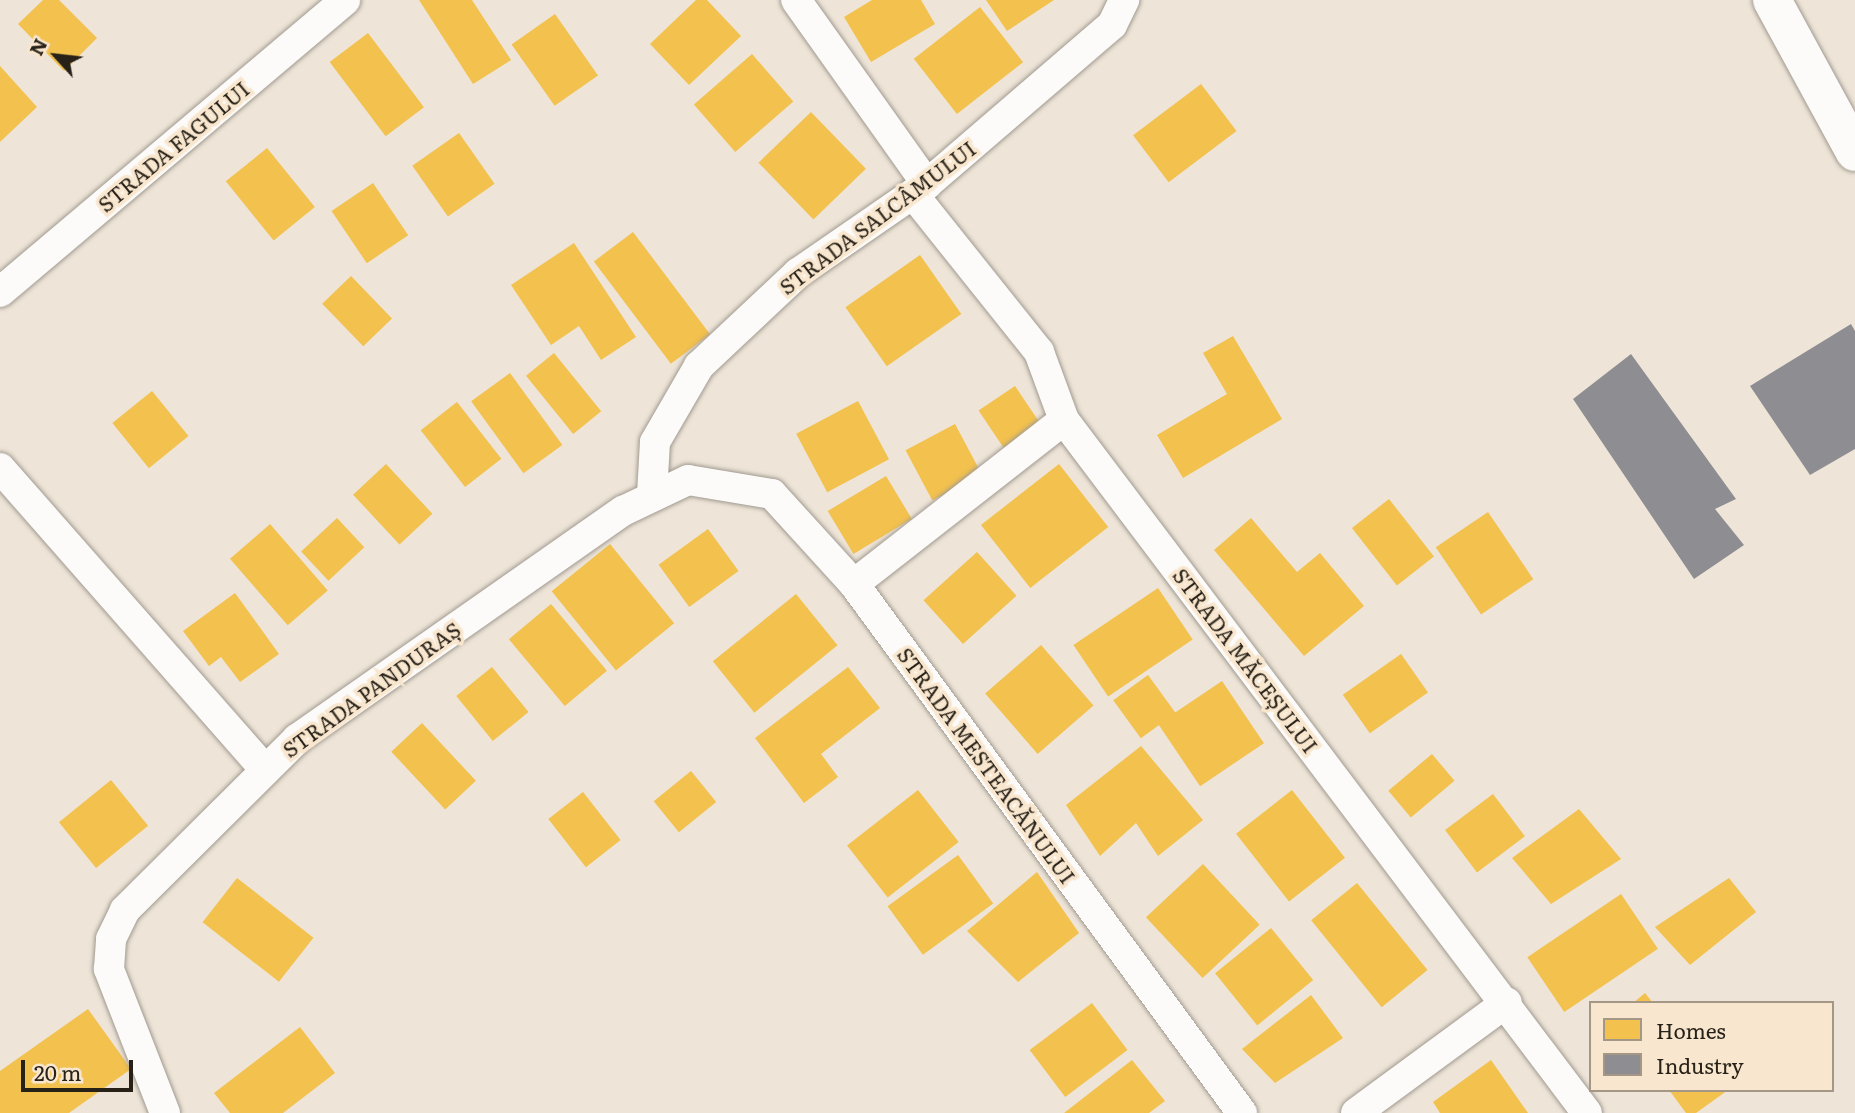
<!DOCTYPE html>
<html>
<head>
<meta charset="utf-8">
<style>
	body { margin:0 }
	#map { position:relative; width:1855px; height:1113px; overflow:hidden; background:#eee5d8; font-family:Literata,serif }
	div>[style] { position:absolute }
	[style*='--x'] { left:calc(var(--x)*1px); top:calc(var(--y)*1px); width:calc(var(--w)*1px); rotate:calc(var(--a)*1deg) }
	.homes>* { inset:0; background:#f2c14e; transform-origin:0 0 }
	.industry>* { inset:0; background:#8d8d92 }
	.roads { filter:drop-shadow(0 0 2px #a19a90) drop-shadow(0 0 2px #a19a90) }
	.street>* { height:30px; margin:-15px; padding:0 15px; transform-origin:15px; border-radius:15px; background:#fcfbf9 }
	.secondary>* { height:38px; margin:-19px; padding:0 19px; transform-origin:19px; border-radius:19px; background:#fcfbf9 }
	span { translate:-50% -50%; white-space:nowrap; text-align:center; line-height:1.15; -webkit-text-stroke:7px #f8e6ce; paint-order:stroke }
	.street-label { font-size:21px; color:#272118 }
	.legend { position:absolute; left:1589px; top:1001px; width:245px; height:91px; box-sizing:border-box; background:#f8e6ce; border:2px solid #a49785; margin:0; padding:9px 12px; list-style:none; font-size:21px; color:#272118 }
	.legend li { display:flex; align-items:center; gap:14px; height:35px }
	.legend b { width:35px; border:2px solid #a49785 }
	.north { position:absolute; left:21px; top:21px; width:70px; height:70px; -webkit-text-stroke:5px #f8e6ce; paint-order:stroke; rotate:297deg; font-size:19px; font-weight:700; line-height:28px; text-align:center; color:#272118 }
	.north::after { content:''; display:block; margin:auto; width:24px; height:32px; background:#272118; clip-path:polygon(50% 0,100% 100%,50% 72%,0 100%) }
	.scale { position:absolute; left:21px; top:1060px; width:112px; height:32px; box-sizing:border-box; border:4px solid #272118; border-top:0; padding-left:9px; font-size:21px; line-height:24px; white-space:nowrap; color:#272118; -webkit-text-stroke:5px #f8e6ce; paint-order:stroke }
</style>
</head>
<body>
<div id="map">
	<div class="homes">
		<div style="clip-path:polygon(43px 0,59px 0,97px 38px,64px 71px,18px 24px)"></div>
		<div style="clip-path:polygon(419px 0,472px 0,511px 60px,473px 84px)"></div>
		<div style="clip-path:polygon(696px 0,707px 0,741px 36px,689px 85px,650px 44px)"></div>
		<div style="clip-path:polygon(872px 0,921px 0,935px 24px,871px 62px,844px 17px)"></div>
		<div style="clip-path:polygon(986px 0,1054px 0,1007px 31px)"></div>
		<div style="left:980px;top:7px;width:70px;height:84px;rotate:52deg"></div>
		<div style="left:555px;top:14px;width:75px;height:53px;rotate:55deg"></div>
		<div style="left:368px;top:33px;width:93px;height:48px;rotate:53deg"></div>
		<div style="left:752px;top:54px;width:63px;height:77px;rotate:49deg"></div>
		<div style="clip-path:polygon(0 66px,37px 107px,0 142px)"></div>
		<div style="left:1201px;top:84px;width:59px;height:85px;rotate:53deg"></div>
		<div style="left:811px;top:112px;width:79px;height:73px;rotate:46deg"></div>
		<div style="left:459px;top:133px;width:62px;height:57px;rotate:55deg"></div>
		<div style="left:267px;top:148px;width:76px;height:53px;rotate:51deg"></div>
		<div style="left:373px;top:183px;width:63px;height:50px;rotate:56deg"></div>
		<div style="left:633px;top:232px;width:128px;height:49px;rotate:53deg"></div>
		<div style="clip-path:polygon(574px 243px,636px 337px,601px 360px,579px 326px,551px 345px,511px 285px)"></div>
		<div style="left:920px;top:255px;width:72px;height:91px;rotate:55deg"></div>
		<div style="left:351px;top:276px;width:59px;height:40px;rotate:46deg"></div>
		<div style="clip-path:polygon(1233px 336px,1282px 419px,1183px 478px,1157px 435px,1227px 394px,1203px 353px)"></div>
		<div style="left:554px;top:353px;width:75px;height:36px;rotate:51deg"></div>
		<div style="left:510px;top:373px;width:89px;height:48px;rotate:54deg"></div>
		<div style="left:1015px;top:386px;width:46px;height:44px;rotate:56deg"></div>
		<div style="left:152px;top:391px;width:58px;height:51px;rotate:51deg"></div>
		<div style="left:858px;top:401px;width:66px;height:70px;rotate:62deg"></div>
		<div style="left:457px;top:402px;width:72px;height:46px;rotate:52deg"></div>
		<div style="left:955px;top:424px;width:57px;height:56px;rotate:62deg"></div>
		<div style="left:386px;top:464px;width:68px;height:45px;rotate:47deg"></div>
		<div style="left:1059px;top:464px;width:80px;height:99px;rotate:52deg"></div>
		<div style="left:886px;top:476px;width:50px;height:68px;rotate:59deg"></div>
		<div style="left:1389px;top:499px;width:73px;height:47px;rotate:52deg"></div>
		<div style="left:1488px;top:512px;width:81px;height:63px;rotate:56deg"></div>
		<div style="left:337px;top:518px;width:40px;height:49px;rotate:47deg"></div>
		<div style="clip-path:polygon(1251px 518px,1297px 572px,1320px 553px,1364px 606px,1304px 656px,1214px 550px)"></div>
		<div style="left:270px;top:524px;width:88px;height:53px;rotate:49deg"></div>
		<div style="left:708px;top:529px;width:52px;height:61px;rotate:54deg"></div>
		<div style="left:610px;top:544px;width:102px;height:75px;rotate:51deg"></div>
		<div style="left:977px;top:552px;width:59px;height:72px;rotate:48deg"></div>
		<div style="left:1158px;top:588px;width:62px;height:102px;rotate:56deg"></div>
		<div style="clip-path:polygon(235px 593px,279px 654px,240px 682px,221px 657px,209px 666px,183px 631px)"></div>
		<div style="left:796px;top:594px;width:66px;height:107px;rotate:51deg"></div>
		<div style="left:551px;top:604px;width:87px;height:55px;rotate:50deg"></div>
		<div style="left:1041px;top:645px;width:80px;height:74px;rotate:49deg"></div>
		<div style="left:1401px;top:654px;width:47px;height:71px;rotate:55deg"></div>
		<div style="left:492px;top:667px;width:58px;height:46px;rotate:51deg"></div>
		<div style="clip-path:polygon(848px 667px,880px 708px,821px 754px,838px 777px,804px 803px,755px 738px)"></div>
		<div style="left:1148px;top:675px;width:47px;height:43px;rotate:54deg"></div>
		<div style="left:1222px;top:681px;width:75px;height:77px;rotate:56deg"></div>
		<div style="left:422px;top:723px;width:79px;height:42px;rotate:47deg"></div>
		<div style="clip-path:polygon(1141px 746px,1203px 820px,1158px 856px,1136px 823px,1100px 856px,1066px 805px)"></div>
		<div style="left:1432px;top:754px;width:35px;height:57px;rotate:50deg"></div>
		<div style="left:691px;top:771px;width:40px;height:48px;rotate:51deg"></div>
		<div style="left:111px;top:780px;width:59px;height:67px;rotate:51deg"></div>
		<div style="left:918px;top:790px;width:66px;height:90px;rotate:52deg"></div>
		<div style="left:1292px;top:790px;width:86px;height:71px;rotate:52deg"></div>
		<div style="left:583px;top:792px;width:61px;height:44px;rotate:52deg"></div>
		<div style="left:1493px;top:794px;width:53px;height:60px;rotate:53deg"></div>
		<div style="clip-path:polygon(1579px 809px,1621px 859px,1551px 904px,1512px 858px)"></div>
		<div style="left:958px;top:855px;width:60px;height:87px;rotate:54deg"></div>
		<div style="left:1203px;top:864px;width:83px;height:78px;rotate:47deg"></div>
		<div style="clip-path:polygon(1037px 872px,1079px 933px,1018px 982px,967px 931px)"></div>
		<div style="left:237px;top:878px;width:97px;height:56px;rotate:38deg"></div>
		<div style="clip-path:polygon(1729px 878px,1756px 912px,1690px 965px,1655px 927px)"></div>
		<div style="left:1357px;top:883px;width:112px;height:59px;rotate:51deg"></div>
		<div style="left:1621px;top:894px;width:66px;height:113px;rotate:56deg"></div>
		<div style="left:1271px;top:928px;width:67px;height:72px;rotate:51deg"></div>
		<div style="clip-path:polygon(1645px 993px,1653px 1003px,1633px 1003px)"></div>
		<div style="clip-path:polygon(1311px 995px,1343px 1038px,1275px 1083px,1242px 1049px)"></div>
		<div style="left:1092px;top:1003px;width:59px;height:78px;rotate:53deg"></div>
		<div style="clip-path:polygon(88px 1009px,131px 1069px,69px 1113px,0 1113px,0 1071px)"></div>
		<div style="clip-path:polygon(300px 1027px,335px 1073px,283px 1113px,230px 1113px,214px 1093px)"></div>
		<div style="clip-path:polygon(1132px 1060px,1165px 1101px,1149px 1113px,1064px 1113px)"></div>
		<div style="clip-path:polygon(1491px 1060px,1528px 1113px,1440px 1113px,1433px 1102px)"></div>
		<div style="clip-path:polygon(1669px 1090px,1728px 1090px,1696px 1113px,1686px 1113px)"></div>
	</div>
	<div class="industry">
		<div style="clip-path:polygon(1851px 324px,1855px 331px,1855px 449px,1810px 475px,1750px 386px)"></div>
		<div style="clip-path:polygon(1631px 354px,1736px 499px,1715px 509px,1744px 545px,1694px 579px,1573px 399px)"></div>
	</div>
	<div class="roads">
		<div class="street">
			<div style="--x:796;--y:0;--w:226;--a:54.6"></div>
			<div style="--x:913;--y:194;--w:202;--a:51.4"></div>
			<div style="--x:1039;--y:352;--w:72;--a:69.8"></div>
			<div style="--x:0;--y:292;--w:452;--a:-40.2"></div>
			<div style="--x:0;--y:468;--w:400;--a:48.7"></div>
			<div style="--x:652;--y:495;--w:53;--a:-86.8"></div>
			<div style="--x:655;--y:442;--w:88;--a:-59.9"></div>
			<div style="--x:699;--y:366;--w:136;--a:-43.2"></div>
			<div style="--x:798;--y:273;--w:157;--a:-34.6"></div>
			<div style="--x:927;--y:184;--w:244;--a:-40.7"></div>
			<div style="--x:1112;--y:25;--w:28;--a:-64"></div>
			<div style="--x:854;--y:584;--w:266;--a:-38"></div>
			<div style="--x:1064;--y:420;--w:868;--a:52.96"></div>
			<div style="--x:165;--y:1113;--w:155;--a:-111.3"></div>
			<div style="--x:109;--y:969;--w:30;--a:-86"></div>
			<div style="--x:111;--y:939;--w:32;--a:-64"></div>
			<div style="--x:125;--y:910;--w:243;--a:-44.8"></div>
			<div style="--x:297;--y:739;--w:398;--a:-35"></div>
			<div style="--x:623;--y:511;--w:72;--a:-25.5"></div>
			<div style="--x:688;--y:480;--w:85;--a:9.5"></div>
			<div style="--x:772;--y:494;--w:122;--a:47.7"></div>
			<div style="--x:854;--y:584;--w:656;--a:53.74"></div>
			<div style="--x:1356;--y:1113;--w:187;--a:-36.3"></div>
		</div>
		<div class="secondary">
			<div style="--x:1772;--y:0;--w:173;--a:61.4"></div>
		</div>
	</div>
	<div class="street-label">
		<span style="left:173px;top:146px;rotate:-40deg">STRADA FAGULUI</span>
		<span style="left:877px;top:217px;rotate:-37deg">STRADA SALCÂMULUI</span>
		<span style="left:1246px;top:660px;rotate:53deg">STRADA MĂCEȘULUI</span>
		<span style="left:371px;top:689px;rotate:-36deg">STRADA PANDURAȘ</span>
		<span style="left:987px;top:765px;rotate:54deg">STRADA MESTEACĂNULUI</span>
	</div>
	<ul class="legend">
	<li><b style="height:19px;background:#f2c14e"></b>Homes</li>
	<li><b style="height:19px;background:#8d8d92"></b>Industry</li>
	</ul>
	<div class="north">N</div>
	<div class="scale">20 m</div>
</div>
</body>
</html>
